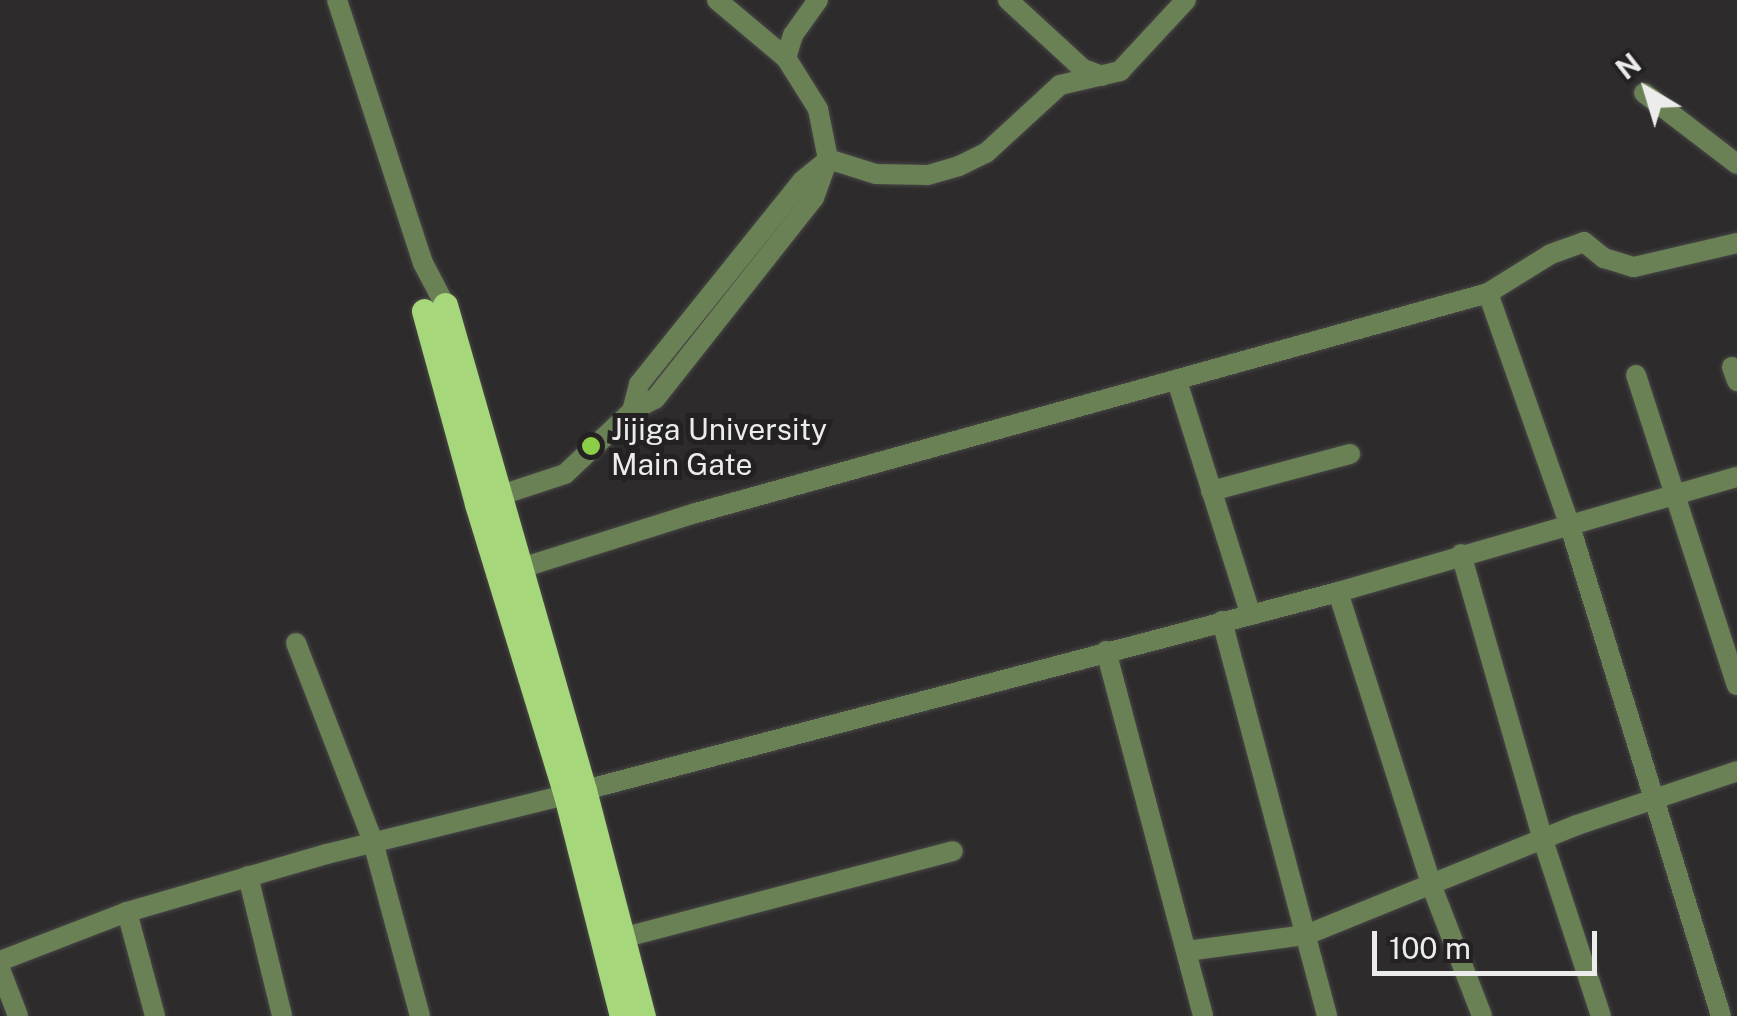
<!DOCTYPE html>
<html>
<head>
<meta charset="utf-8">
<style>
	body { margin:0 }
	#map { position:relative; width:1737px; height:1016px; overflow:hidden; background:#2d2b2b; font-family:"Public Sans",sans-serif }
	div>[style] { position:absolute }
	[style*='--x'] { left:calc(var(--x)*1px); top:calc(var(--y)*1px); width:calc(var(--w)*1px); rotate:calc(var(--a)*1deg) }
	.roads { filter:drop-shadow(0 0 2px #484646) drop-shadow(0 0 2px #484646) }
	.minor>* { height:20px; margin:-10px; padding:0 10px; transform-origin:10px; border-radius:10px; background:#6a8155 }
	.major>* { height:25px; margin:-12.5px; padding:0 12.5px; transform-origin:12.5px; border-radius:12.5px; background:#a6d77a }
	.dots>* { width:28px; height:28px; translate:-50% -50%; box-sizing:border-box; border:5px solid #242122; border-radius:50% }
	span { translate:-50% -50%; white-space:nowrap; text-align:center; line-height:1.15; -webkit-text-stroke:10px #242122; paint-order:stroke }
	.poi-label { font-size:30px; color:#edecec }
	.left { translate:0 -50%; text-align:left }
	.north { position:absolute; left:1597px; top:40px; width:100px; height:100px; -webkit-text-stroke:8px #242122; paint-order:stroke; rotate:322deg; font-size:28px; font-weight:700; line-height:40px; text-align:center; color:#edecec }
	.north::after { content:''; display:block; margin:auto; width:35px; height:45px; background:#edecec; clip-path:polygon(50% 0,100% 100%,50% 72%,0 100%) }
	.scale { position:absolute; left:1372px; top:931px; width:225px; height:45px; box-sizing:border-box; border:5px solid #edecec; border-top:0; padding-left:12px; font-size:30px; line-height:35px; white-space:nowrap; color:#edecec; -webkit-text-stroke:8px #242122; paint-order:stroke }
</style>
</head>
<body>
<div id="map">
	<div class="roads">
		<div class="minor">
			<div style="--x:337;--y:0;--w:277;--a:71.9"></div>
			<div style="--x:423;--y:263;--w:47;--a:62.4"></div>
			<div style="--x:1008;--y:0;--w:102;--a:42.6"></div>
			<div style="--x:1083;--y:69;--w:20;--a:20"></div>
			<div style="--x:786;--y:58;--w:24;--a:-73"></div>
			<div style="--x:793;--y:35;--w:43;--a:-54.5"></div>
			<div style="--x:1644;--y:93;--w:117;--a:37.4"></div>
			<div style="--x:828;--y:159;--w:50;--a:17.4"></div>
			<div style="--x:876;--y:174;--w:52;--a:1.1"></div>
			<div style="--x:928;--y:175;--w:32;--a:-16"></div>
			<div style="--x:959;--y:166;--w:30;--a:-26"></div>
			<div style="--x:986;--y:153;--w:100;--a:-42.6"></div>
			<div style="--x:1060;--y:85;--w:62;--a:-13.1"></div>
			<div style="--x:1120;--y:71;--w:97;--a:-47.1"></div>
			<div style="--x:1488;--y:293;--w:244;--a:70.6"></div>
			<div style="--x:1569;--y:523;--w:516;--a:72.86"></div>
			<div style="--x:1732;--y:367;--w:15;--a:70"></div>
			<div style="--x:1636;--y:375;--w:326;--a:72"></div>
			<div style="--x:1177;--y:381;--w:243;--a:72.5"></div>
			<div style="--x:632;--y:411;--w:28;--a:-75"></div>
			<div style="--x:639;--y:384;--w:260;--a:-51.2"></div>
			<div style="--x:802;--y:181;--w:32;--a:-39"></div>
			<div style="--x:1211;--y:491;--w:144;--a:-14.9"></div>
			<div style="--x:489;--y:499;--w:80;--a:-18.2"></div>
			<div style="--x:565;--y:474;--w:92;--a:-43.2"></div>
			<div style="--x:632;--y:411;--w:26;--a:-28"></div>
			<div style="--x:655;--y:399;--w:256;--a:-51.7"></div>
			<div style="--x:814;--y:198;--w:41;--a:-70.3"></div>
			<div style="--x:828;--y:159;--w:51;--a:-101.3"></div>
			<div style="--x:818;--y:109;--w:60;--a:-122.1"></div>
			<div style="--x:786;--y:58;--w:90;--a:-140"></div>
			<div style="--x:1461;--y:554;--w:298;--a:74"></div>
			<div style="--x:1543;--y:840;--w:185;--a:71.8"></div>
			<div style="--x:518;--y:569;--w:187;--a:-17.5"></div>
			<div style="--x:696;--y:513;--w:822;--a:-15.52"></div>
			<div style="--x:1488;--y:293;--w:74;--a:-31.8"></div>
			<div style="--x:1551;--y:254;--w:35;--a:-20"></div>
			<div style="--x:1584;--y:242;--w:26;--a:39"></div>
			<div style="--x:1604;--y:258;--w:31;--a:17"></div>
			<div style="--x:1634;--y:267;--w:106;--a:-13.1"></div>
			<div style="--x:1338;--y:592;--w:310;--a:72.3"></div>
			<div style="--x:1432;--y:887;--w:138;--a:68.8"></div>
			<div style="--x:1222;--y:621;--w:409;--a:75.1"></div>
			<div style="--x:296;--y:643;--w:213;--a:68.8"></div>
			<div style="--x:373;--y:842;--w:180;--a:74.9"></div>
			<div style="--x:1106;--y:651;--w:378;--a:75.1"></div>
			<div style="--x:248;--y:876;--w:144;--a:76.3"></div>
			<div style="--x:127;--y:912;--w:108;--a:74.9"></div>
			<div style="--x:622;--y:938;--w:342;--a:-14.7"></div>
			<div style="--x:1187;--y:951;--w:120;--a:-7.7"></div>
			<div style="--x:1306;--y:935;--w:292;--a:-22.1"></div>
			<div style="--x:1577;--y:825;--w:169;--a:-18.6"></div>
			<div style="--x:0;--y:961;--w:136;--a:-21.1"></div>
			<div style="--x:127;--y:912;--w:208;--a:-16.2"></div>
			<div style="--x:327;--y:854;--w:246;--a:-13.9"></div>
			<div style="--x:566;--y:795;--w:798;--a:-14.73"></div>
			<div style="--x:1338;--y:592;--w:415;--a:-16.1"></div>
			<div style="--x:0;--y:969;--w:50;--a:69"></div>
		</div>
		<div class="major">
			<div style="--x:445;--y:305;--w:505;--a:74.01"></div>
			<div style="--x:584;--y:790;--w:234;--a:75.4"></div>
			<div style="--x:424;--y:311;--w:200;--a:74.6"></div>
			<div style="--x:477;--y:504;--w:304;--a:73"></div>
			<div style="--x:566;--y:795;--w:228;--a:75.8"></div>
		</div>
	</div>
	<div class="dots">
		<div style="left:591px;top:446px;background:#8cce45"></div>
	</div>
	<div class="poi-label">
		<span class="left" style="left:611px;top:446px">Jijiga University<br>Main Gate</span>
	</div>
	<div class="north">N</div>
	<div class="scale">100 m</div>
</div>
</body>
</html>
